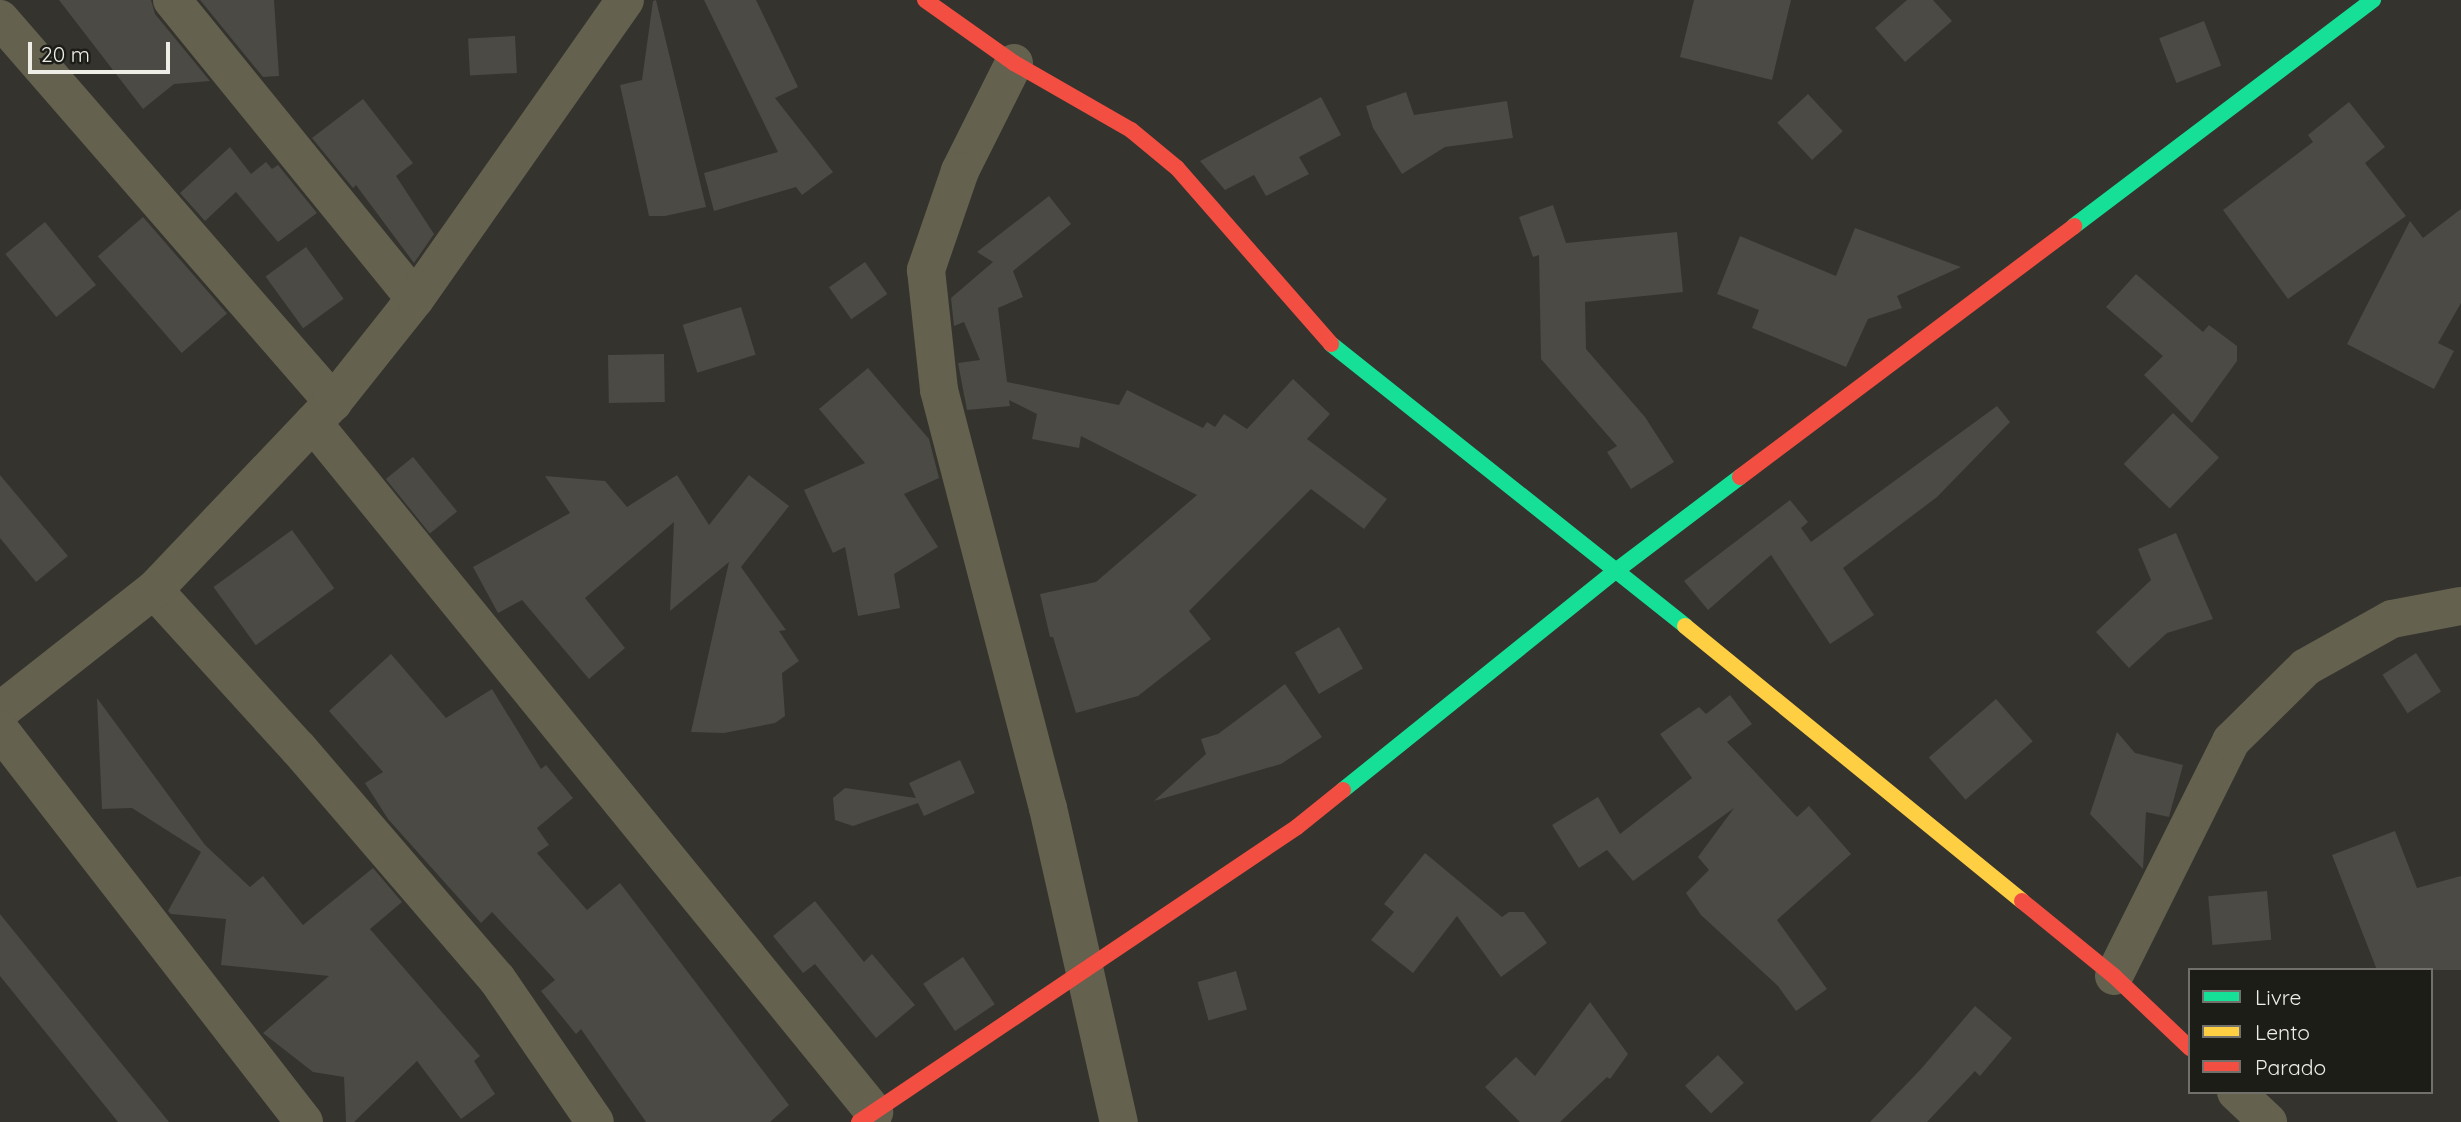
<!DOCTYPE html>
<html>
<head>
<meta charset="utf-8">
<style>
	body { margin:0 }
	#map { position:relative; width:2461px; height:1122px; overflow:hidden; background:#34332d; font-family:Quicksand,sans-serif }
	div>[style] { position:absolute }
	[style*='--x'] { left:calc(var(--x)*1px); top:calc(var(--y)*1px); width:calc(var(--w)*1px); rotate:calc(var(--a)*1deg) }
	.building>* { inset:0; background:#4b4a44; transform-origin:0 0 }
	.street>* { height:38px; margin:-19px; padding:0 19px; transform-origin:19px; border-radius:19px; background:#64614f }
	.fast>* { height:16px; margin:-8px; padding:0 8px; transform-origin:8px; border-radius:8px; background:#16e098 }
	.slow>* { height:16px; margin:-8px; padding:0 8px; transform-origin:8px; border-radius:8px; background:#ffcf43 }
	.jam>* { height:16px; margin:-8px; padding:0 8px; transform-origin:8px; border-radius:8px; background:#f24e42 }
	span { translate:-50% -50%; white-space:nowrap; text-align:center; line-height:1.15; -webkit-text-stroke:7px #1d1d17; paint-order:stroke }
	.legend { position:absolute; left:2188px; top:968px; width:245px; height:126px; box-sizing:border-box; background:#1d1d17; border:2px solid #71706a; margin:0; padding:9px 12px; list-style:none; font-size:21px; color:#eeede6 }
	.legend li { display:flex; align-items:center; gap:14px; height:35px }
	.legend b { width:35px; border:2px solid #71706a }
	.scale { position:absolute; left:28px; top:42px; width:142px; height:32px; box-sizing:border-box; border:4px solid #eeede6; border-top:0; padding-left:9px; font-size:21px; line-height:24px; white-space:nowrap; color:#eeede6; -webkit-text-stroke:5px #1d1d17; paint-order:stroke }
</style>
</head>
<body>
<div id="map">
	<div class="building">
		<div style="clip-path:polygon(59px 0,151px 0,155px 14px,210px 81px,174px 84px,143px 109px)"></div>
		<div style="clip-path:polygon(200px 0,274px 0,279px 76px,263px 77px)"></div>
		<div style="clip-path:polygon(656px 0,706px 207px,665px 216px,649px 216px,620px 85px,642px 80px,653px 1px)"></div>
		<div style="clip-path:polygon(704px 0,756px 0,798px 87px,775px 98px,833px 172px,802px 195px,796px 187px,714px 211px,704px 173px,778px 152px)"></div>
		<div style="clip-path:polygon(1694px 0,1791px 0,1772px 80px,1680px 57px)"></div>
		<div style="clip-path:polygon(1907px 0,1933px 0,1952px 21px,1905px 62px,1875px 28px)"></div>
		<div style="left:2204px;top:21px;width:48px;height:48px;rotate:69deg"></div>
		<div style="left:515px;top:36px;width:37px;height:47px;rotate:87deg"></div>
		<div style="clip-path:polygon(1406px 92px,1414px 115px,1507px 101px,1513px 138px,1445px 147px,1402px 174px,1373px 128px,1366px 106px)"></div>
		<div style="left:1808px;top:94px;width:51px;height:42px;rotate:47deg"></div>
		<div style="clip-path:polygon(1321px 97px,1341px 135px,1299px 157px,1309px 174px,1266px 196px,1254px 175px,1225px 190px,1200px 161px)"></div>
		<div style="clip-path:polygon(363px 99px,413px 163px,396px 176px,434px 234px,414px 263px,356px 185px,353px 188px,312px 138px)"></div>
		<div style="clip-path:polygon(2349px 102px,2385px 147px,2365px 163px,2406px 216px,2288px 299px,2223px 210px,2313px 142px,2308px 135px)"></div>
		<div style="clip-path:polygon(230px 147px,251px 174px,266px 162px,272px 169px,278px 165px,317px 213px,278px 242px,236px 192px,205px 221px,180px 193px)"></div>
		<div style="clip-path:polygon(1049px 196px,1071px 224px,1013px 271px,1023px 297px,998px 308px,1007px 382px,1119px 405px,1127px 390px,1203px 428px,1207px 422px,1215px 427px,1224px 414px,1247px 429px,1293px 379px,1330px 414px,1307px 439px,1387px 499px,1364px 529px,1311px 489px,1189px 611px,1211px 639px,1138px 696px,1076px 713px,1053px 637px,1050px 637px,1040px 594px,1096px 582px,1197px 495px,1081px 436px,1079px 448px,1032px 439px,1037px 414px,1009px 400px,1010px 406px,967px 410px,958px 363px,980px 360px,964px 322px,954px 326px,951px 298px,993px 262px,977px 252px)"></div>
		<div style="clip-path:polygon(1553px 205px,1566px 243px,1677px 232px,1683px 292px,1585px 302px,1586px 349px,1645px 417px,1674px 462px,1631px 489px,1607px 452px,1617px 446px,1541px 359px,1539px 255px,1533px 257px,1519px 217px)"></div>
		<div style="clip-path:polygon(2461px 209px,2461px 303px,2438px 343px,2454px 351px,2434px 389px,2347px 344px,2410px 221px,2423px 238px)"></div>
		<div style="left:143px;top:217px;width:128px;height:60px;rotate:49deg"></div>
		<div style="left:45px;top:222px;width:81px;height:51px;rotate:51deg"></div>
		<div style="clip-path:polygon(1855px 228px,1961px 267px,1897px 296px,1902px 308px,1868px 319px,1846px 367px,1752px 328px,1759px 310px,1717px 294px,1740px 236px,1836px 276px)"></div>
		<div style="left:306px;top:247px;width:64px;height:50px;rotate:54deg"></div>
		<div style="left:865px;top:262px;width:39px;height:44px;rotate:55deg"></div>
		<div style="clip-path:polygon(2136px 274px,2203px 332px,2209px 325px,2237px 346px,2237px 361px,2192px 423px,2144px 375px,2163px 356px,2106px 307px)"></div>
		<div style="left:741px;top:307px;width:50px;height:61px;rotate:73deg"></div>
		<div style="left:664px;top:354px;width:48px;height:56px;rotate:89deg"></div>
		<div style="clip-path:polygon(868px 368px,929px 439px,939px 478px,904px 494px,938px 547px,894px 574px,900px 608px,858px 616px,845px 547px,833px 553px,804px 490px,865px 463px,819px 409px)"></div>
		<div style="clip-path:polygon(1997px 406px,2010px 422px,1937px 497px,1843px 568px,1874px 615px,1830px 644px,1771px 555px,1708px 610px,1684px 581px,1790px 500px,1808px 522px,1801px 528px,1811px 542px)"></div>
		<div style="left:2173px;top:413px;width:64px;height:71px;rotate:44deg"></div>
		<div style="left:413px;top:457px;width:70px;height:35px;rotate:51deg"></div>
		<div style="clip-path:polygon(0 475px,68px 556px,36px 582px,0 538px)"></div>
		<div style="clip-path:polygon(677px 475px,709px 525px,749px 475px,789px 506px,741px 567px,786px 630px,779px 631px,799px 661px,782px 673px,785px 716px,775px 723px,724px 733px,691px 732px,729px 562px,670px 611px,674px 522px,585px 598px,625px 648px,589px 679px,522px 600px,498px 613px,473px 567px,570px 513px,545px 476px,605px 481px,627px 507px)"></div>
		<div style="left:292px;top:530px;width:72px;height:97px;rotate:54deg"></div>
		<div style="clip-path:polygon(2176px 533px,2213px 619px,2167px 633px,2129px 668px,2096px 632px,2151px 580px,2138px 549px)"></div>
		<div style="left:1339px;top:627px;width:48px;height:51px;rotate:60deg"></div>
		<div style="left:2416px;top:653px;width:46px;height:40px;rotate:57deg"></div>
		<div style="clip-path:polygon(391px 654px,446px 718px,492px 689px,541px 769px,546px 765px,573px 798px,537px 828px,549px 845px,537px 853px,587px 910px,620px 883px,789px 1105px,770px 1122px,646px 1122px,581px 1029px,576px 1034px,541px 991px,555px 980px,492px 912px,481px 923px,388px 819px,365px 783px,383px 772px,329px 711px)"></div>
		<div style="clip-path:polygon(1285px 684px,1322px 737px,1281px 764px,1154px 801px,1206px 754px,1201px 739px,1218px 734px)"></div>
		<div style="clip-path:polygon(1730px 695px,1752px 724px,1727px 742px,1797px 817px,1809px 806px,1851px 854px,1777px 920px,1827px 989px,1796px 1011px,1778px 986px,1701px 915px,1686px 893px,1709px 870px,1698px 857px,1734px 808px,1633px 881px,1607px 850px,1579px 868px,1552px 825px,1598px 797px,1620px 834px,1692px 778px,1660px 734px,1699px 707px,1706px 714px)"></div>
		<div style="clip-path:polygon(97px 698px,205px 845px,250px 887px,263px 876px,303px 925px,373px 868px,402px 902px,370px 929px,480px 1056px,474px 1061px,495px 1094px,461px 1119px,417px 1061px,354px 1122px,346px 1122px,344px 1077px,313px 1072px,263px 1033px,329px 976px,221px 965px,226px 919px,171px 914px,168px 911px,201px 852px,132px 808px,102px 809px)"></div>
		<div style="left:1996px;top:699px;width:56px;height:89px;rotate:49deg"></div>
		<div style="clip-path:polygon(2117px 732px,2135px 753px,2183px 765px,2169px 817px,2146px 812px,2143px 869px,2090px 814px)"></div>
		<div style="clip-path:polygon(960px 760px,975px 793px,924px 816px,918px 803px,853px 826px,835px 820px,833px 798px,845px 788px,916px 798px,909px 783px)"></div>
		<div style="clip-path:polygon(2395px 831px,2417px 888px,2461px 876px,2461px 970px,2377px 970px,2332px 855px)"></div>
		<div style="clip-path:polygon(1425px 853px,1502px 917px,1509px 912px,1524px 912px,1547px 943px,1501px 977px,1457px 916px,1413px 973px,1371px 940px,1394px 912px,1384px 904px)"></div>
		<div style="left:2267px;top:891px;width:49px;height:59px;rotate:85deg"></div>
		<div style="clip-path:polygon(815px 901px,864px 962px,872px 954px,915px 1005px,876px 1038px,815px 964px,803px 973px,773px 936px)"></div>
		<div style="clip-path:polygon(0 914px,169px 1122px,118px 1122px,0 976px)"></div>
		<div style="left:963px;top:957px;width:57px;height:48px;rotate:56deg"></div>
		<div style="left:1236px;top:971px;width:40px;height:40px;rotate:74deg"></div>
		<div style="clip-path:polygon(1590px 1002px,1628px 1054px,1610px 1079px,1607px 1077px,1560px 1122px,1520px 1122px,1485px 1087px,1516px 1057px,1535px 1076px)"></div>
		<div style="clip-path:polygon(1975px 1006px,2012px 1038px,1980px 1076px,1975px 1071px,1927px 1122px,1870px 1122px,1921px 1069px)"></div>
		<div style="left:1718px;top:1055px;width:38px;height:45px;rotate:47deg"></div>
	</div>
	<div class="street">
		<div style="--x:172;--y:0;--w:385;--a:50.9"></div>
		<div style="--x:0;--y:19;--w:508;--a:48.99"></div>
		<div style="--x:1014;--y:63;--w:121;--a:116.6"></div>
		<div style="--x:960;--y:171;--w:105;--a:109"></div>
		<div style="--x:926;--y:270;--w:121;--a:83.8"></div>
		<div style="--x:939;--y:390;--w:432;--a:75.4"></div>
		<div style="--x:1048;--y:808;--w:322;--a:77.3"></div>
		<div style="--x:313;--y:423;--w:889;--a:50.85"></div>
		<div style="--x:154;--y:590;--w:214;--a:47.7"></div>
		<div style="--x:298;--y:748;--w:305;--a:49.3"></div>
		<div style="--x:497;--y:979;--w:173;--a:55.6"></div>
		<div style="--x:0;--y:711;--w:196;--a:-38.2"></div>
		<div style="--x:154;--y:590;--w:260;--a:-46.4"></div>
		<div style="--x:333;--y:402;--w:132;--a:-51.5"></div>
		<div style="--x:415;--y:299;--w:365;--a:-54.9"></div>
		<div style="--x:0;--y:730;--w:496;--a:52.2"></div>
		<div style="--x:2114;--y:976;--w:263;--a:-63.5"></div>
		<div style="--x:2231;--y:741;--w:105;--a:-44.6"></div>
		<div style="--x:2306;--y:667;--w:98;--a:-29.2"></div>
		<div style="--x:2392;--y:619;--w:70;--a:-10.7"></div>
		<div style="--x:2236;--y:1092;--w:44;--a:43.2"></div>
	</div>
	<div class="fast">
		<div style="--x:2074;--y:226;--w:375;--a:-37.1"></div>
		<div style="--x:1331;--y:344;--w:453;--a:38.5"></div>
		<div style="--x:1343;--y:790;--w:351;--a:-38.8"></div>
		<div style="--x:1617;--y:570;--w:154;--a:-37.1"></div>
	</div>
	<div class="slow">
		<div style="--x:1685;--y:626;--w:435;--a:39.2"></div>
	</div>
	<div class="jam">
		<div style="--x:925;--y:0;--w:109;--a:35.3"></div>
		<div style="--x:1014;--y:63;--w:135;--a:29.8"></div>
		<div style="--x:1131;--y:130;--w:60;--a:39.6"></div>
		<div style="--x:1177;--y:168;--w:234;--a:48.8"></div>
		<div style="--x:1740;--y:477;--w:418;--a:-36.9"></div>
		<div style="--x:2022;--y:901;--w:119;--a:39.2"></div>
		<div style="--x:2114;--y:976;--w:105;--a:43.5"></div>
		<div style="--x:859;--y:1122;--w:528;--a:-33.96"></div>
		<div style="--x:1297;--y:827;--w:59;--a:-38.8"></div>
	</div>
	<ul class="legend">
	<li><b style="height:9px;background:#16e098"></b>Livre</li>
	<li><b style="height:9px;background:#ffcf43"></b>Lento</li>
	<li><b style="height:9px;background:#f24e42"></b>Parado</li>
	</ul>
	<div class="scale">20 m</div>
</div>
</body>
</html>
